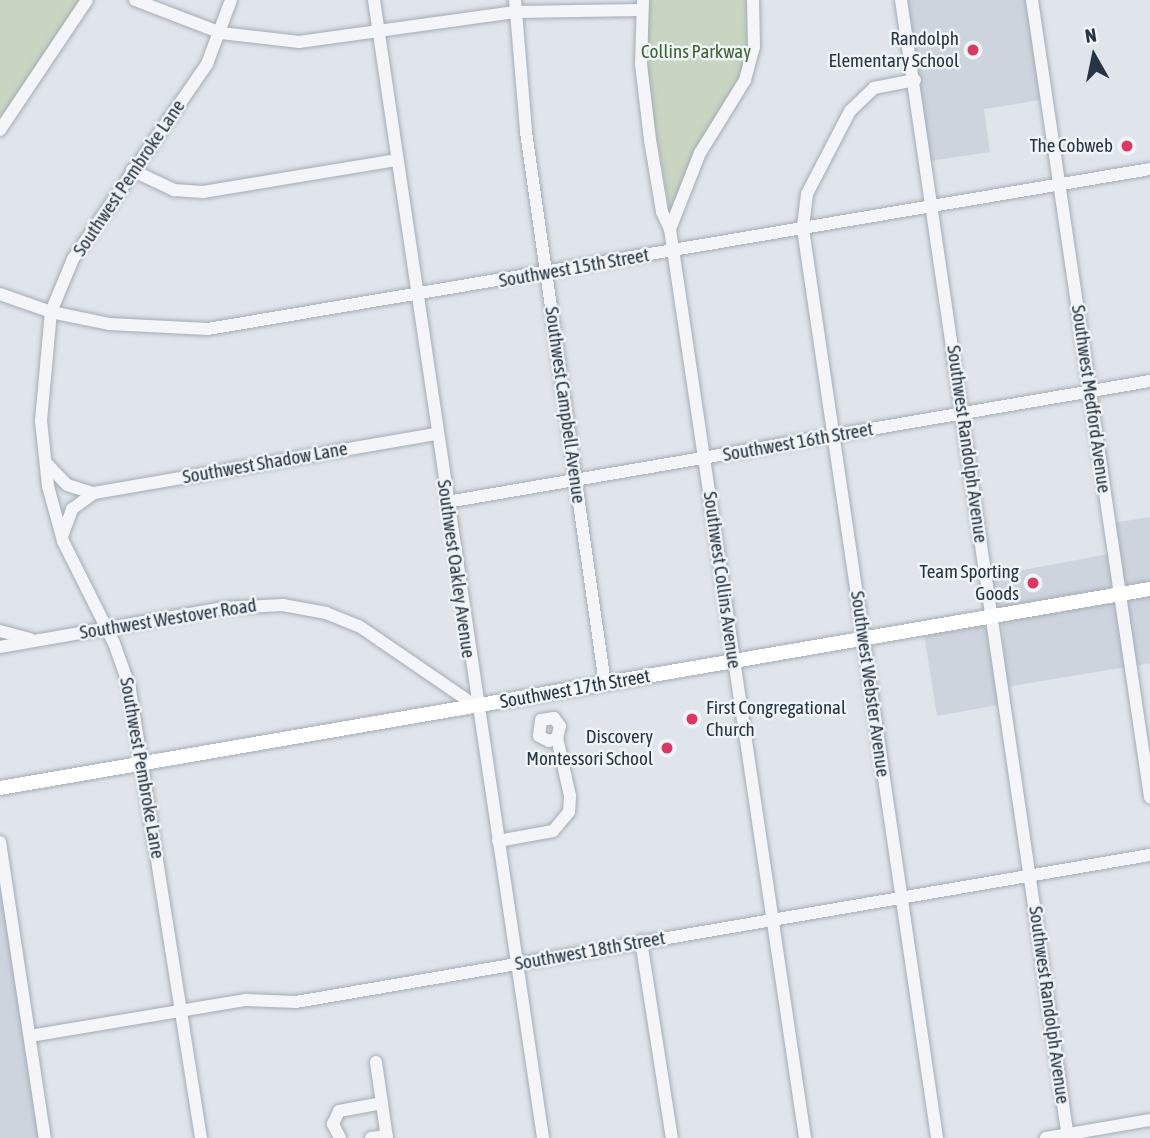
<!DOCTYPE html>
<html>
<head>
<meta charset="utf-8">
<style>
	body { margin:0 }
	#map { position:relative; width:1150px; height:1138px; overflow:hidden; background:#dfe5ea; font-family:"Asap Condensed",sans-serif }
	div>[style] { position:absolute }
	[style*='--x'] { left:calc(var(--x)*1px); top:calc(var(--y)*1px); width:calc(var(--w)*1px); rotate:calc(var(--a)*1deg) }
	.built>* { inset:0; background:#cdd4dd }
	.green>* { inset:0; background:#c8d5c0 }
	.roads { filter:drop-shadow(0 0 2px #a4acb5) drop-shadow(0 0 2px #a4acb5) }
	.minor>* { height:12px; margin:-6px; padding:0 6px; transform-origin:6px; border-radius:6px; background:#f3f5f8 }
	.major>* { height:14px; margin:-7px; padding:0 7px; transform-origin:7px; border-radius:7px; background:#fff }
	.dots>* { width:19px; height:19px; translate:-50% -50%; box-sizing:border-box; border:4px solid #eff4f7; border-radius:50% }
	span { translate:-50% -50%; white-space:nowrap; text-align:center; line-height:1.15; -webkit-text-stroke:5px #eff4f7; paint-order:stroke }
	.poi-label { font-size:19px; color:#263443 }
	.right { translate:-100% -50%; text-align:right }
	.left { translate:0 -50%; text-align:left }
	.park-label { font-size:19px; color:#406132 }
	.street-label { font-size:19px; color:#263443 }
	.north { position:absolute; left:1059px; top:21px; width:70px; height:70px; -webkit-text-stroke:5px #eff4f7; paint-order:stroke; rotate:351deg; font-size:19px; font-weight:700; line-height:28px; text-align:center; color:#263443 }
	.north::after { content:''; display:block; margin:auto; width:24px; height:32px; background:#263443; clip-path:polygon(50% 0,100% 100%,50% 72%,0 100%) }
</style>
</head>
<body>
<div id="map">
	<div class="built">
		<div style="clip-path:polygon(906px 0,1026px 0,1041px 100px,984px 109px,990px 152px,930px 161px)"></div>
		<div style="clip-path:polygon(1150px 517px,1150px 583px,1129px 587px,1125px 586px,1113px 523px)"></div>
		<div style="clip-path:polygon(1109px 554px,1113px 582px,1108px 591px,1003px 609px,995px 605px,991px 576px)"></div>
		<div style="clip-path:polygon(1150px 595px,1150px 663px,1136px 666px,1127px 605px,1132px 599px)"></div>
		<div style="clip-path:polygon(1110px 602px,1117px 605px,1126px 667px,1006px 687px,1002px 621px)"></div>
		<div style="clip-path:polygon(982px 625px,987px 630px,998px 705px,937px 716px,924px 634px)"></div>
		<div style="clip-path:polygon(0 881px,39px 1138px,0 1138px)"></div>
	</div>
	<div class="green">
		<div style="clip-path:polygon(0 0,81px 0,0 119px)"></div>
		<div style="clip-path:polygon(648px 0,748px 0,748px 47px,739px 80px,670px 214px,648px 87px)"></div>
	</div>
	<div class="roads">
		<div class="minor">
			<div style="--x:135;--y:0;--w:92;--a:21"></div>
			<div style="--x:221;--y:33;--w:79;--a:6.6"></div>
			<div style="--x:299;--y:42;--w:218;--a:-7.9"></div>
			<div style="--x:515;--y:12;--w:126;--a:-0.9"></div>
			<div style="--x:374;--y:0;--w:1150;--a:81.55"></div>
			<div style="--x:515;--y:0;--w:132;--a:85.2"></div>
			<div style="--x:526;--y:132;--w:558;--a:81.86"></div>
			<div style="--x:643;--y:0;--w:64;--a:91.8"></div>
			<div style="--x:641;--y:64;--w:77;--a:83.2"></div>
			<div style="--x:650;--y:140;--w:73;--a:80.5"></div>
			<div style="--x:662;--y:212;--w:19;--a:65"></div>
			<div style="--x:670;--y:229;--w:919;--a:81.55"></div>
			<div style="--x:901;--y:0;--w:1150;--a:81.65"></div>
			<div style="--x:1032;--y:0;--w:806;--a:81.58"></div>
			<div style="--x:915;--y:80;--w:42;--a:169"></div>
			<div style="--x:874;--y:88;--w:33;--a:136"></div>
			<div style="--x:850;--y:111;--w:93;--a:117.4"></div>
			<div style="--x:807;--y:194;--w:35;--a:97"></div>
			<div style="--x:803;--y:229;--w:919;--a:81.61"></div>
			<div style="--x:0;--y:130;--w:156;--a:-56.2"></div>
			<div style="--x:132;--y:170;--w:47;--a:25.5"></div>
			<div style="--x:174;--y:190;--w:29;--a:4"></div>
			<div style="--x:203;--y:192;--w:197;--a:-9.4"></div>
			<div style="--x:670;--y:229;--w:82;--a:-68.5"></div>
			<div style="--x:700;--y:153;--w:86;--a:-58.3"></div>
			<div style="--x:745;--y:80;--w:34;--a:-75"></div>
			<div style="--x:754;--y:47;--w:47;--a:-91.2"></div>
			<div style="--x:0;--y:294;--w:54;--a:19.4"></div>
			<div style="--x:51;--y:312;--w:59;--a:11.7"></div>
			<div style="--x:109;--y:324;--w:99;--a:2.9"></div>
			<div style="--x:208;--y:329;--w:955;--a:-9.64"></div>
			<div style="--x:47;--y:464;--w:29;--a:46"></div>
			<div style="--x:67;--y:485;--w:28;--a:17"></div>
			<div style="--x:94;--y:493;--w:348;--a:-9.8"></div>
			<div style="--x:447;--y:502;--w:713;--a:-9.77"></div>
			<div style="--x:63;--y:534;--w:27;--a:-70"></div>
			<div style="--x:72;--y:509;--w:27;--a:-36"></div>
			<div style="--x:0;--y:631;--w:31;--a:15"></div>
			<div style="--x:0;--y:647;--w:226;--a:-9.9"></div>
			<div style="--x:223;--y:608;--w:60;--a:-2.9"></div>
			<div style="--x:283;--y:605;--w:44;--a:10.5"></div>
			<div style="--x:326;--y:613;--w:35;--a:22"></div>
			<div style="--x:359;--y:626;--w:142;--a:34.4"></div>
			<div style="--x:498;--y:841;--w:56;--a:-10.3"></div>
			<div style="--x:553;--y:831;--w:25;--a:-50"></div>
			<div style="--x:569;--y:812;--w:16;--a:-86"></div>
			<div style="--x:570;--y:796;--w:59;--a:-102.6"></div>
			<div style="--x:557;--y:738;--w:12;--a:-76"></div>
			<div style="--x:560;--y:726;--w:10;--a:-127"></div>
			<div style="--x:554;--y:718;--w:13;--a:171"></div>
			<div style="--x:541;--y:720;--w:16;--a:97"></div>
			<div style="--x:539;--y:736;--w:11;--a:27"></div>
			<div style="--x:549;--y:741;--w:9;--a:-21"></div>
			<div style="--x:0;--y:842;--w:299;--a:81.4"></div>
			<div style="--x:641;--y:941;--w:199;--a:81.1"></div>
			<div style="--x:30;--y:1036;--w:219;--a:-9.5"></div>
			<div style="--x:246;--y:1000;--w:50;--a:2.3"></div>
			<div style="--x:296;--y:1002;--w:867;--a:-9.77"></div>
			<div style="--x:376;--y:1062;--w:77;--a:81.8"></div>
			<div style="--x:201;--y:1138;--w:456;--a:-99"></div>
			<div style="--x:130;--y:688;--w:48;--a:-109.6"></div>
			<div style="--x:114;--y:643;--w:114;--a:-116.6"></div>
			<div style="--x:63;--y:541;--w:57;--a:-105.3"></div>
			<div style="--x:48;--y:486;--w:65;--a:-96.1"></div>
			<div style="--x:41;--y:421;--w:109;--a:-84.8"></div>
			<div style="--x:51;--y:312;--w:57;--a:-67.5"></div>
			<div style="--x:73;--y:259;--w:237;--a:-55.5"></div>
			<div style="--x:207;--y:64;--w:68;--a:-69.4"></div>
			<div style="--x:340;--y:1138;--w:16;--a:-117"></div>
			<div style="--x:333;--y:1124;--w:14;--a:-65"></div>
			<div style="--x:339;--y:1111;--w:44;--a:-10.5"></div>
			<div style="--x:371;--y:1138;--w:16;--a:-7"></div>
			<div style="--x:1046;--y:1138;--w:106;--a:-9.8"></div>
		</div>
		<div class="major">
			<div style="--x:0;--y:788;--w:1167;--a:-9.82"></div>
		</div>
	</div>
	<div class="dots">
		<div style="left:973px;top:50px;background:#dd3763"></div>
		<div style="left:1127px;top:146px;background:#dd3763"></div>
		<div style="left:1033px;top:583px;background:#dd3763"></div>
		<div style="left:692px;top:719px;background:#dd3763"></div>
		<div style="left:667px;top:748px;background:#dd3763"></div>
	</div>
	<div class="poi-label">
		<span class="right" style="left:959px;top:50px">Randolph<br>Elementary School</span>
		<span class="right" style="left:1113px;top:146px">The Cobweb</span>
		<span class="right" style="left:1019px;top:583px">Team Sporting<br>Goods</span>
		<span class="left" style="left:706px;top:719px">First Congregational<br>Church</span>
		<span class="right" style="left:653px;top:748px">Discovery<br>Montessori School</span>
	</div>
	<div class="park-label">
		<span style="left:696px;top:52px">Collins Parkway</span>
	</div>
	<div class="street-label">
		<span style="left:129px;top:178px;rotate:-56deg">Southwest Pembroke Lane</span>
		<span style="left:574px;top:268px;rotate:-10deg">Southwest 15th Street</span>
		<span style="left:1091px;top:399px;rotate:82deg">Southwest Medford Avenue</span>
		<span style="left:565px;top:405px;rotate:82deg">Southwest Campbell Avenue</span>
		<span style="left:798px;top:442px;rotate:-10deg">Southwest 16th Street</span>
		<span style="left:967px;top:444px;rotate:82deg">Southwest Randolph Avenue</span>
		<span style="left:265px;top:463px;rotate:-10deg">Southwest Shadow Lane</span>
		<span style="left:456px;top:569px;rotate:82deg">Southwest Oakley Avenue</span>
		<span style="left:722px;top:580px;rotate:82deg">Southwest Collins Avenue</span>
		<span style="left:168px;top:619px;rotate:-9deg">Southwest Westover Road</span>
		<span style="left:870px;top:684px;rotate:82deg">Southwest Webster Avenue</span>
		<span style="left:575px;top:689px;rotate:-10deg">Southwest 17th Street</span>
		<span style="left:142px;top:768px;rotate:80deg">Southwest Pembroke Lane</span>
		<span style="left:590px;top:951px;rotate:-10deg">Southwest 18th Street</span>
		<span style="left:1049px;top:1005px;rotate:82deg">Southwest Randolph Avenue</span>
	</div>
	<div class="north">N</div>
</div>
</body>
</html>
